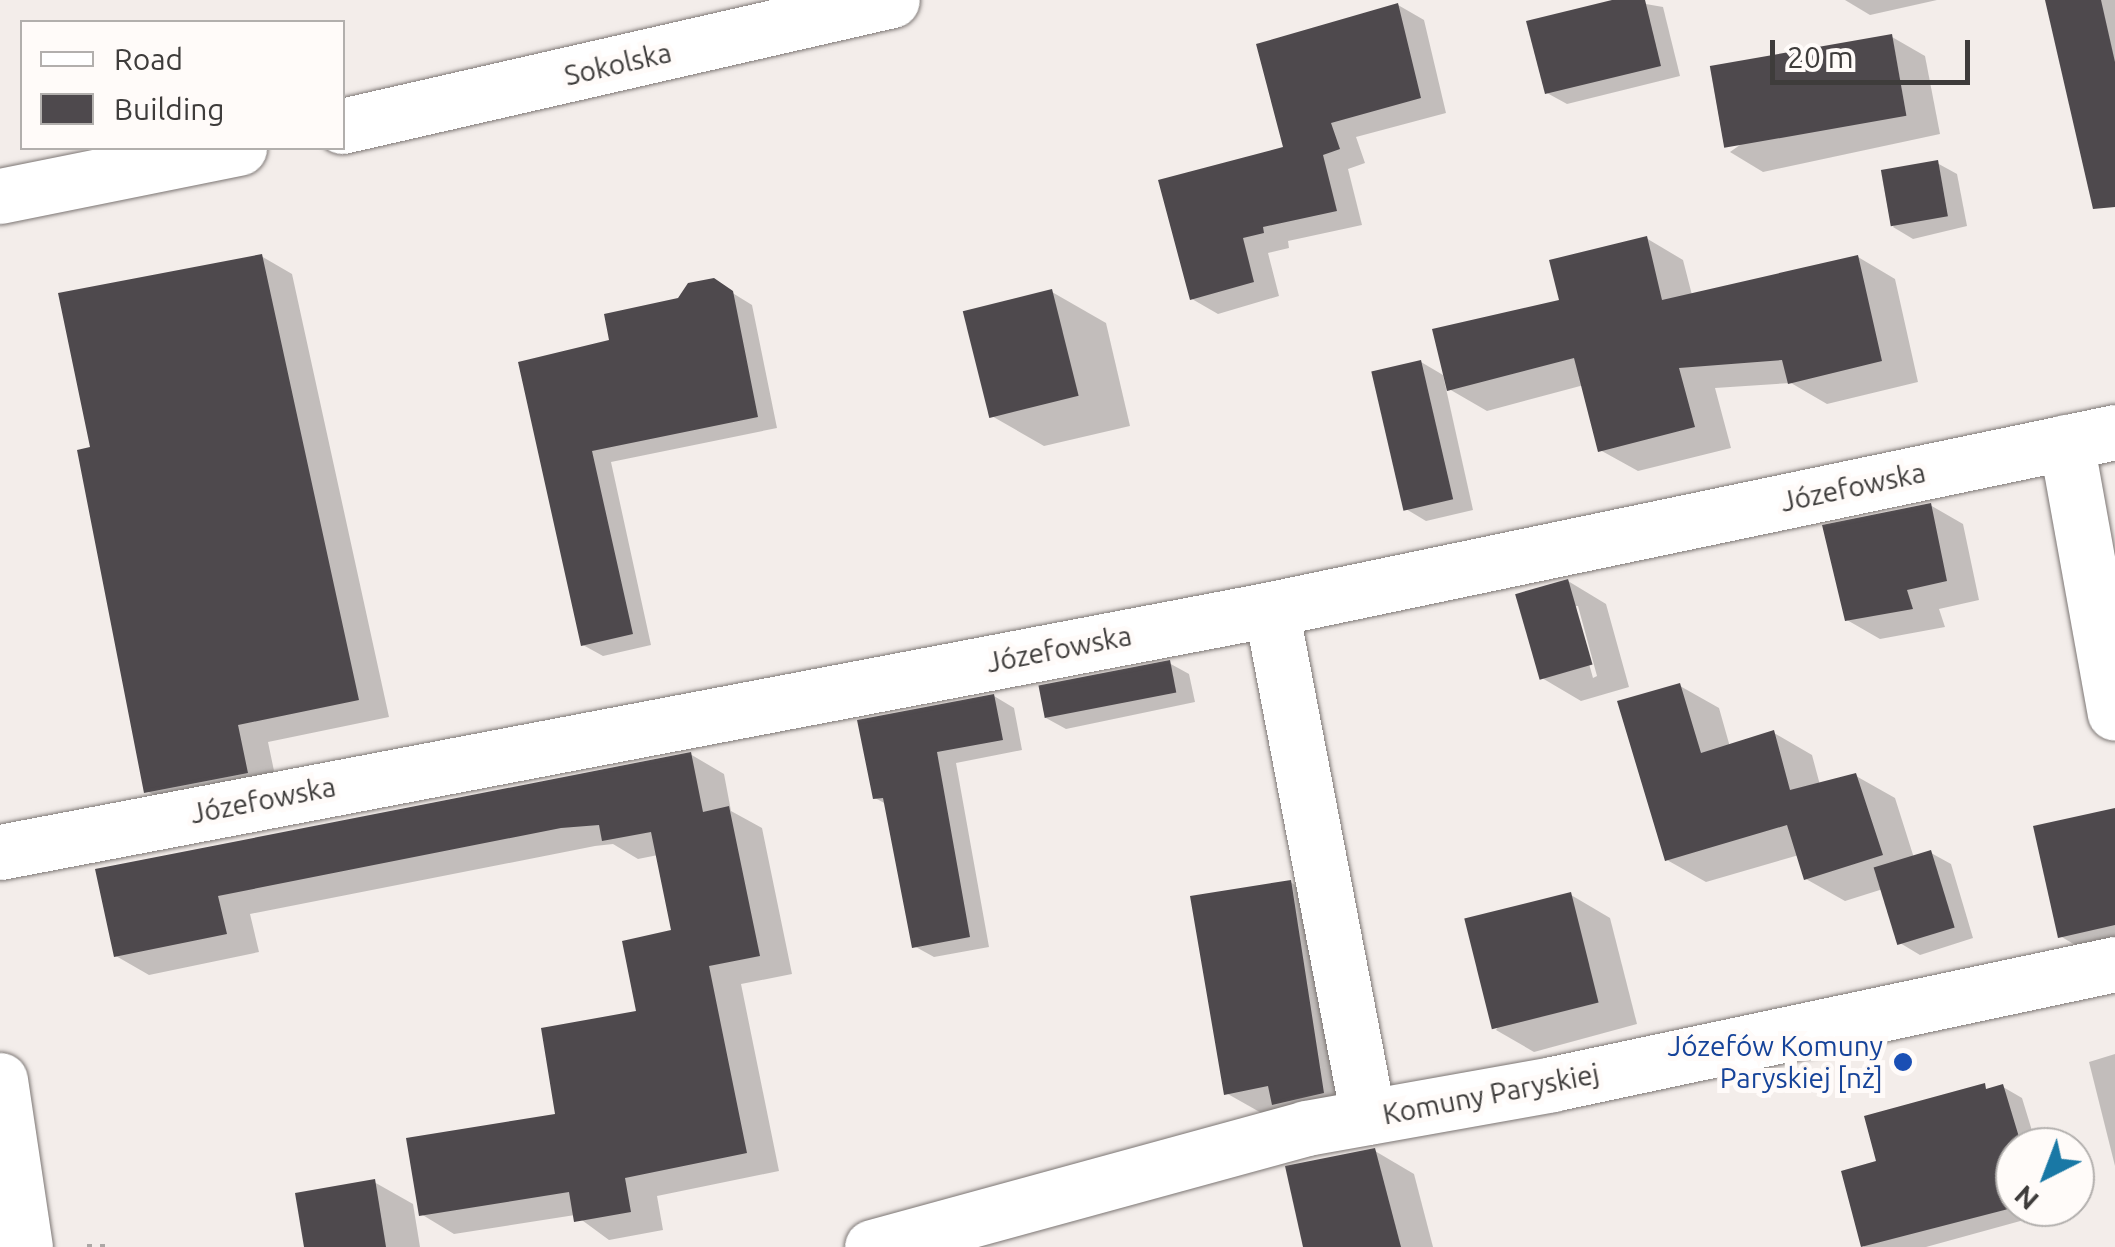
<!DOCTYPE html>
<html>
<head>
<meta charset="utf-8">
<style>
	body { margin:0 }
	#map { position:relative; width:2115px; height:1247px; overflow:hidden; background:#f3edea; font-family:Ubuntu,sans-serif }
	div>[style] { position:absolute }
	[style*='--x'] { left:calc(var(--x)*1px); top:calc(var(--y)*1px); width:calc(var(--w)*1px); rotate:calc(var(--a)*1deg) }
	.shadow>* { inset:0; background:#0003 }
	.building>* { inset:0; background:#4e494d; transform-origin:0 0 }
	.path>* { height:6px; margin-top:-3px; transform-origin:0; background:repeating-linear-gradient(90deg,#aba7a5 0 5px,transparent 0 13px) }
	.roads { filter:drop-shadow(0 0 2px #7c7674) drop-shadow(0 0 2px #7c7674) }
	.minor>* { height:55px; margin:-27.5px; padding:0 27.5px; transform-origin:27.5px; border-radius:27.5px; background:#fff }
	.dots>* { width:28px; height:28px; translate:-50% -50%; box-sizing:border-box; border:5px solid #fffbf9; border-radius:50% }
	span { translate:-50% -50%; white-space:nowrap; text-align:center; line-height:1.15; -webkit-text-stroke:10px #fffbf9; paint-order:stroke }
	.street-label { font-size:28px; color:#3e3c3b }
	.transit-label { font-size:28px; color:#164399 }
	.right { translate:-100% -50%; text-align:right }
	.legend { position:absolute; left:20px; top:20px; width:325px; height:130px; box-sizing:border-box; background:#fffbf9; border:2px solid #b2afad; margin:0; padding:12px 18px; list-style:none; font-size:30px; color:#3e3c3b }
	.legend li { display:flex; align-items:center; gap:20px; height:50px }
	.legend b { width:50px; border:2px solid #b2afad }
	.north { position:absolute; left:1995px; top:1127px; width:100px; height:100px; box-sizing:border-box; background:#fffbf9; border:2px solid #b2afad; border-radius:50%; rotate:222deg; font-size:28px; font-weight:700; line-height:40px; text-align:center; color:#3e3c3b }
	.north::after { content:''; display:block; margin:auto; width:35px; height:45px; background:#1978a5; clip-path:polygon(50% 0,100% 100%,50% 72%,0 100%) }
	.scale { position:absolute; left:1770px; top:40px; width:200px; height:45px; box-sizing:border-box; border:5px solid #3e3c3b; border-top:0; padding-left:12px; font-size:30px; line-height:35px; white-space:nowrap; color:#3e3c3b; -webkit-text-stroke:8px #fffbf9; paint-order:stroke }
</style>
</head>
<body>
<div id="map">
	<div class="shadow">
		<div style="clip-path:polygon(1623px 0,1663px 7px,1680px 76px,1567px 104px,1547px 93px)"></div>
		<div style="clip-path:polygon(1845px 0,1937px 0,1870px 15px)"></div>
		<div style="clip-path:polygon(2048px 0,2115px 0,2115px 197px)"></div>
		<div style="clip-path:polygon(1398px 5px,1424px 20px,1446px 113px,1356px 137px,1365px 163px,1348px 169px,1362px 225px,1288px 241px,1289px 248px,1268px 253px,1279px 296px,1218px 314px,1192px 299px,1286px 149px)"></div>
		<div style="clip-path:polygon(1892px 37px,1925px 56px,1940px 134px,1763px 172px,1730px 152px)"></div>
		<div style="clip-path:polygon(1937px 163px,1957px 174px,1967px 226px,1913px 239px,1893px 227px)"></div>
		<div style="clip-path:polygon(1646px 238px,1683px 260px,1692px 295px,1858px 257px,1895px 279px,1918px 382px,1827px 404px,1791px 383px,1715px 388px,1731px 448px,1638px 471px,1600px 450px,1584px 385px,1487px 411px,1449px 389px)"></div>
		<div style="clip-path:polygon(261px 256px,292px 274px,389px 717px,268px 742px,278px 790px,178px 809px,147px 791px,93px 449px)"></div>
		<div style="clip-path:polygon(713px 281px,752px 305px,777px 428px,611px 462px,651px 645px,603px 656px,583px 645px,521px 363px,612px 342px)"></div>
		<div style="clip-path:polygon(1052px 292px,1106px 323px,1130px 426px,1044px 446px,990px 415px)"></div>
		<div style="clip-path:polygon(1421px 362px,1443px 375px,1473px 510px,1426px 521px,1406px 509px)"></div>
		<div style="clip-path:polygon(1930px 505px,1963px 524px,1979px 600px,1939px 609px,1945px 627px,1880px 639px,1847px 620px)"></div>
		<div style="clip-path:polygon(evenodd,1568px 581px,1606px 604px,1629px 687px,1581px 701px,1542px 678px,1568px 581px,1573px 606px,1578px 606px,1597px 676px,1593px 678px,1573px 606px)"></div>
		<div style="clip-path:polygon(1169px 663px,1189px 674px,1195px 702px,1066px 729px,1046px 718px)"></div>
		<div style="clip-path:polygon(1680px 686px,1719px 708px,1730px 747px,1774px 733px,1812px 755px,1820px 785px,1856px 776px,1895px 798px,1914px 858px,1931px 853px,1951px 864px,1973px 938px,1920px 955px,1900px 943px,1883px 889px,1845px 901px,1806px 879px,1799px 855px,1706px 882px,1667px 860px)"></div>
		<div style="clip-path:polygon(994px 696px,1014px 708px,1022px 750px,956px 763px,989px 947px,934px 957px,914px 946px,886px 804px,875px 798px)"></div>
		<div style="clip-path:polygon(690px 754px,724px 774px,731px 811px,762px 828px,792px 974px,741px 984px,779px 1171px,657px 1196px,663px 1230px,609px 1240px,575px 1215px,454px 1234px,421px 1214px,558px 1116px,639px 1013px,674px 932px,658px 855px,638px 859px,613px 844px,595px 846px,250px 914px,259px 952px,149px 975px,116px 956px,98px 871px)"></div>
		<div style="clip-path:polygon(2115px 811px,2115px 947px,2089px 953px,2060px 936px)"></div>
		<div style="clip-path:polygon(1290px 882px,1329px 905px,1362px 1114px,1265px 1115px,1226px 1093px)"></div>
		<div style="clip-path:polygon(1571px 895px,1610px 918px,1637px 1024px,1534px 1052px,1496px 1030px)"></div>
		<div style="clip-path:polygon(2115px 1054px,2115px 1166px,2089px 1062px)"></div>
		<div style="clip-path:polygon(2003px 1087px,2022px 1098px,2037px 1147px,2015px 1147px,2015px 1207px,2057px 1211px,1926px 1247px,1864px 1247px,1844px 1173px,1879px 1163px)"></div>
		<div style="clip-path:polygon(1375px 1151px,1414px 1174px,1433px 1247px,1308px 1247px)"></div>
		<div style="clip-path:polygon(374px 1182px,413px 1204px,420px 1247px,307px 1247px)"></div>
	</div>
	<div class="building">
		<div style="clip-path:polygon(1612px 0,1645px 0,1661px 66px,1545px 94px,1526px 21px)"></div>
		<div style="clip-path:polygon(2045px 0,2101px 0,2115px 62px,2115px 207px,2093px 209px)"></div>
		<div style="clip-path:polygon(1398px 3px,1421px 98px,1331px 123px,1340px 149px,1323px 155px,1337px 211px,1263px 227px,1264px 233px,1243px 238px,1254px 282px,1190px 300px,1158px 180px,1283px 147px,1256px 44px)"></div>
		<div style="left:1892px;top:34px;width:83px;height:185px;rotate:80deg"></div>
		<div style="left:1938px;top:160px;width:57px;height:58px;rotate:80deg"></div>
		<div style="clip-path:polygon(1647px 236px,1662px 300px,1858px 255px,1882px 361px,1788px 384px,1782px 360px,1679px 368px,1695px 427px,1598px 452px,1574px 358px,1447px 391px,1432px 329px,1559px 300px,1549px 260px)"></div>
		<div style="clip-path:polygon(262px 254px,359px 700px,238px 725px,248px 773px,144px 793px,77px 450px,90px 447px,58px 293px)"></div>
		<div style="clip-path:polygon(714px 278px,733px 291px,758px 417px,592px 451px,633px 634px,581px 646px,518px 362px,609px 340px,604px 314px,678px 298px,688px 283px)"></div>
		<div style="left:1052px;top:289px;width:110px;height:92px;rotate:76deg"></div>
		<div style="left:1421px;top:360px;width:143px;height:51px;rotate:77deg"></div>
		<div style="clip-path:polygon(1931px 503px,1947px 581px,1907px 590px,1913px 609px,1845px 621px,1822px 525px)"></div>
		<div style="left:1568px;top:579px;width:89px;height:55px;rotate:74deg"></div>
		<div style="left:1170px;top:660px;width:33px;height:134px;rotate:79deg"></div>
		<div style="clip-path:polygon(1680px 683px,1701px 753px,1774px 730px,1790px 790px,1856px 773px,1883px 855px,1804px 880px,1787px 825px,1665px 861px,1617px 701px)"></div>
		<div style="clip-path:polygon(994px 694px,1003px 740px,937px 752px,970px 937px,912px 948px,883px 798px,873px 799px,857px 720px)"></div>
		<div style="clip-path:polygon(691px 752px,703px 812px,729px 806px,760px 956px,709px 966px,747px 1153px,625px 1178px,631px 1212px,574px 1222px,569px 1192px,419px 1216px,406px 1138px,555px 1114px,541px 1028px,636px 1011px,622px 941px,671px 930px,651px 832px,602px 841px,599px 825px,561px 828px,218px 896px,227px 934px,114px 957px,95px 869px)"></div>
		<div style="clip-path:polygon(2115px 808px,2115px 925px,2058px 938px,2033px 826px)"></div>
		<div style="left:1931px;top:850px;width:81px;height:60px;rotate:73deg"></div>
		<div style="clip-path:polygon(1291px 880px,1324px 1093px,1272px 1105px,1268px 1086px,1224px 1095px,1190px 896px)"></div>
		<div style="left:1571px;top:892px;width:114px;height:110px;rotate:76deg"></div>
		<div style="clip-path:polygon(1985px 1083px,1986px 1089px,2003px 1084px,2022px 1147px,2015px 1147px,2016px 1207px,1861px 1247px,1841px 1171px,1876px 1161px,1864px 1116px)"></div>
		<div style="clip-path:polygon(1375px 1148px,1401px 1247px,1303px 1247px,1285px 1166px)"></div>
		<div style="clip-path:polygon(375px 1179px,386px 1247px,304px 1247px,295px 1193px)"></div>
	</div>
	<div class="path">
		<div style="--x:87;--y:1247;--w:21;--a:0"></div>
	</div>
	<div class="roads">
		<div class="minor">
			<div style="--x:342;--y:126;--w:564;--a:-12.9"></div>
			<div style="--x:0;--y:196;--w:244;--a:-11.4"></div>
			<div style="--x:2066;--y:442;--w:275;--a:79.8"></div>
			<div style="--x:1271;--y:609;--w:517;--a:79.19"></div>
			<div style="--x:0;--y:852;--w:1294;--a:-10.82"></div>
			<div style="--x:1271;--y:609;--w:862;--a:-11.84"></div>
			<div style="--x:0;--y:1080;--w:169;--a:81.5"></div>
			<div style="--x:872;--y:1247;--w:450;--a:-15.3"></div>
			<div style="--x:1306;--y:1128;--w:250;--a:-10.1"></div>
			<div style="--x:1552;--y:1084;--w:576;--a:-12.03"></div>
		</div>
	</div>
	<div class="dots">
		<div style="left:1903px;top:1062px;background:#1a4fb4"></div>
	</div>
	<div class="street-label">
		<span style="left:618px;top:64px;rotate:-13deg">Sokolska</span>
		<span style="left:1853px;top:487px;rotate:-12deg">Józefowska</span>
		<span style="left:1059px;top:649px;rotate:-11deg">Józefowska</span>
		<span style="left:263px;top:800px;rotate:-11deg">Józefowska</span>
		<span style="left:1491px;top:1094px;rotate:-11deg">Komuny Paryskiej</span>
	</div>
	<div class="transit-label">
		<span class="right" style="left:1883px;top:1062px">Józefów Komuny<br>Paryskiej [nż]</span>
	</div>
	<ul class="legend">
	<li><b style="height:12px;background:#fff"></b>Road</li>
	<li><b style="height:28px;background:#4e494d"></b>Building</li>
	</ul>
	<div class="north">N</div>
	<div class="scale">20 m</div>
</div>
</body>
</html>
